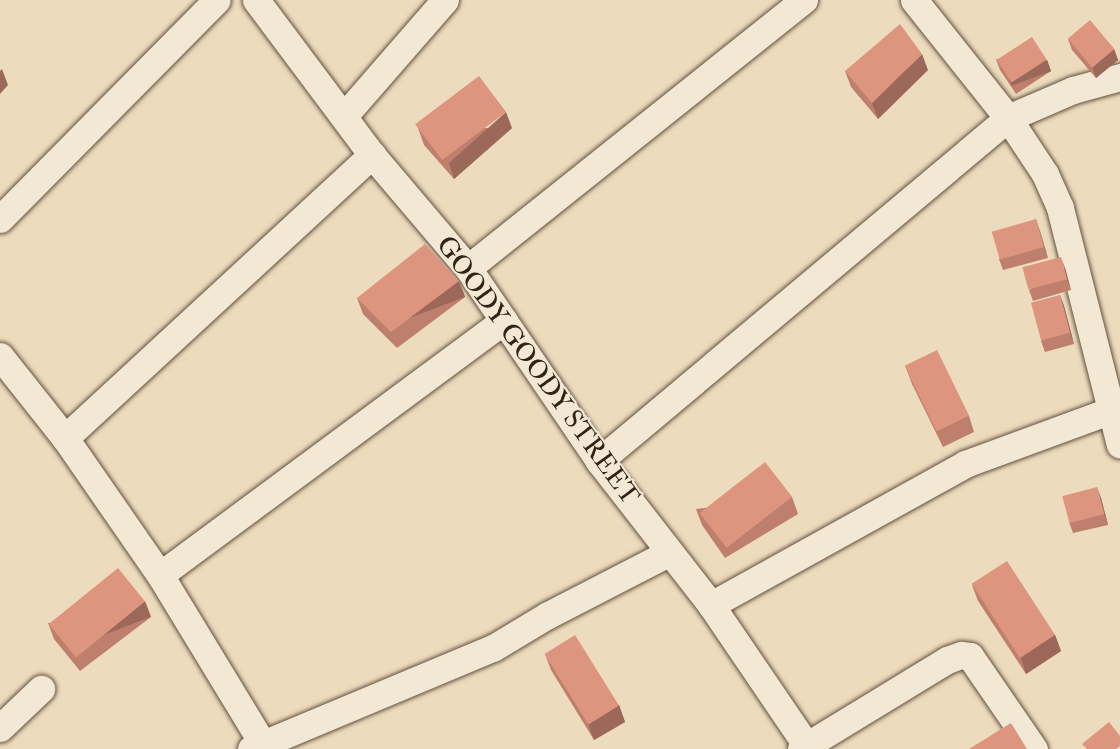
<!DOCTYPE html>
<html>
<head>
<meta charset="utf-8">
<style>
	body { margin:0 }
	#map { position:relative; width:1120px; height:749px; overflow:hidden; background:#eddbbd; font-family:"IM FELL Double Pica",serif }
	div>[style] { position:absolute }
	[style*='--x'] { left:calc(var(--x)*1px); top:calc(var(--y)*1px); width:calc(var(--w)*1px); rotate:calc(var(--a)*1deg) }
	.roads { filter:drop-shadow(0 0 2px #625140) drop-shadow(0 0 2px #625140) }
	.minor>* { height:27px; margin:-13.5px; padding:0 13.5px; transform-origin:13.5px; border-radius:13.5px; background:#f3e8d4 }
	.wall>* { inset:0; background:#be806d }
	.shaded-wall>* { inset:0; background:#9b6859; transform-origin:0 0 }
	.building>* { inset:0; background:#dd957f; transform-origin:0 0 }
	span { translate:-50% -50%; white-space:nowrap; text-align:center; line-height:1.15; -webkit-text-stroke:4.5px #f3e8d4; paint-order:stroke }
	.street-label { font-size:26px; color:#332317 }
</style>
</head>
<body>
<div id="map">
	<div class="roads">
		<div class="minor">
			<div style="--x:256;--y:0;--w:194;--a:53.2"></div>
			<div style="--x:372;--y:155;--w:148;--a:49.7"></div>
			<div style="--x:468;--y:268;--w:233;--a:55.8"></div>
			<div style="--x:599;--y:461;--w:182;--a:52.1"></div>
			<div style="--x:711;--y:605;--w:174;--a:55.8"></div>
			<div style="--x:914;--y:0;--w:151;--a:51.5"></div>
			<div style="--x:1008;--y:118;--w:67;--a:56.5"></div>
			<div style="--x:1045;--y:174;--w:37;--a:66"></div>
			<div style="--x:1060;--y:208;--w:244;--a:75.8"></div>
			<div style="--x:344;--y:116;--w:154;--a:-49"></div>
			<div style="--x:0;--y:219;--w:308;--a:-45.3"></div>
			<div style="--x:468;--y:268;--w:430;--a:-38.6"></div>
			<div style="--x:0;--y:356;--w:105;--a:51.6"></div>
			<div style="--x:65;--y:438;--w:167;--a:55.3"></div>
			<div style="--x:160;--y:575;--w:204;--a:58.7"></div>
			<div style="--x:65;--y:438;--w:418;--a:-42.7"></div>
			<div style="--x:599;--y:461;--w:534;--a:-39.98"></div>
			<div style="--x:1008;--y:118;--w:71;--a:-23.3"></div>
			<div style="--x:1073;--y:90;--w:49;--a:-15.5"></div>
			<div style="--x:160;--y:575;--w:428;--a:-36.5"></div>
			<div style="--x:711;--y:605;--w:291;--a:-29"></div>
			<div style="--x:965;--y:464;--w:165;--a:-20.2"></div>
			<div style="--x:0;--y:728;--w:57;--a:-43.6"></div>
			<div style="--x:251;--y:749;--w:262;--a:-22.7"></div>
			<div style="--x:493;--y:648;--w:64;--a:-31"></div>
			<div style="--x:548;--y:615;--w:135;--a:-27.3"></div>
			<div style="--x:801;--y:749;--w:171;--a:-31.4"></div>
			<div style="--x:947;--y:660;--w:15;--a:-20"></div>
			<div style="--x:961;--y:655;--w:9;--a:6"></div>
			<div style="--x:970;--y:656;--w:113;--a:55.5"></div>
		</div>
	</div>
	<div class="wall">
		<div style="clip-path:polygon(1068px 39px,1114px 49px,1118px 60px,1096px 78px,1072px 50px)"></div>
		<div style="clip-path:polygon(996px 59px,1047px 60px,1051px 71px,1016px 94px,1000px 70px)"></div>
		<div style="clip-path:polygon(928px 70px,878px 119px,851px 87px,845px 71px)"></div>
		<div style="clip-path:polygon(418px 128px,512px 128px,454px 179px,424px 145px)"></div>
		<div style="clip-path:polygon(1036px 219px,1048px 258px,1003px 270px,999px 259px)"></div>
		<div style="clip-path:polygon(1065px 268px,1071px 290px,1033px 301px,1029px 290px)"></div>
		<div style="clip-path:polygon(459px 281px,465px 297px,397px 348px,363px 314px,357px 298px)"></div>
		<div style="clip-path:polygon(1060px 295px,1064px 306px,1074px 344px,1045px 352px,1041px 341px)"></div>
		<div style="clip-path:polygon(906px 368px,969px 416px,974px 432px,943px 447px,912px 384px)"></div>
		<div style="clip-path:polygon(792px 497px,798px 514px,725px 558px,702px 525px,696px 509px)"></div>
		<div style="clip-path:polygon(1101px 498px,1108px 525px,1073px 533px,1069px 522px)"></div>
		<div style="clip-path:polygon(972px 585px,1055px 635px,1061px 651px,1026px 674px,978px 601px)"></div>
		<div style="clip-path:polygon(151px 617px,80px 671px,54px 639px,48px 623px)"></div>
		<div style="clip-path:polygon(545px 654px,619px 705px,625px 722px,594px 740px,551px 670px)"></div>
	</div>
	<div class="shaded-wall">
		<div style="clip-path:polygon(1114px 49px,1118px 60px,1096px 78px,1092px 67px)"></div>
		<div style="clip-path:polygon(922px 54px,928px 70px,878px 119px,872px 103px)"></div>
		<div style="left:1047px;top:60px;width:12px;height:42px;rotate:70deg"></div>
		<div style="clip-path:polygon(2px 69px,8px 85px,0 94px,0 71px)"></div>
		<div style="clip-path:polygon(506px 112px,512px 128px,454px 179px,449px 163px)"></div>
		<div style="clip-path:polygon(1036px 219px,1040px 231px,1048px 258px,1044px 247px)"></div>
		<div style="clip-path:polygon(1061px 257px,1065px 268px,1071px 290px,1067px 279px)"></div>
		<div style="left:459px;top:281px;width:17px;height:85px;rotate:69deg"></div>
		<div style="clip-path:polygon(1060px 295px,1064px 306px,1074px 344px,1070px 333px)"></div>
		<div style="clip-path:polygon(1097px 487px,1101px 498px,1108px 525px,1104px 514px)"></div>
		<div style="left:145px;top:601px;width:17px;height:89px;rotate:69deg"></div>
		<div style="clip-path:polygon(1055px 635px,1061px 651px,1026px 674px,1021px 658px)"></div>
		<div style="clip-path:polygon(619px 705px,625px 722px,594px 740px,588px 724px)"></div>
	</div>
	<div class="building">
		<div style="left:1090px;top:20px;width:38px;height:29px;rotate:50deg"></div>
		<div style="clip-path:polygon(900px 24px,922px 54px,872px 103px,845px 71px)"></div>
		<div style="left:1032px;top:37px;width:27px;height:42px;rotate:57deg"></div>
		<div style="left:479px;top:76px;width:45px;height:80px;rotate:53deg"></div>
		<div style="left:1036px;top:219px;width:29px;height:46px;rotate:74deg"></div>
		<div style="clip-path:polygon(425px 244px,459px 281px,391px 332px,357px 298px)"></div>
		<div style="left:1061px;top:257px;width:23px;height:40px;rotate:75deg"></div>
		<div style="left:1060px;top:295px;width:39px;height:30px;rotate:75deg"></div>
		<div style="left:937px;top:350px;width:73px;height:36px;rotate:64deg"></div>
		<div style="left:765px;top:462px;width:44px;height:83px;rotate:52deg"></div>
		<div style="left:1097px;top:487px;width:28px;height:36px;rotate:75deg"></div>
		<div style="left:1007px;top:561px;width:88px;height:42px;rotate:57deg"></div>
		<div style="left:118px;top:568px;width:43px;height:89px;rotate:51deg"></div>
		<div style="left:575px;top:635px;width:83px;height:36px;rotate:58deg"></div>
		<div style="clip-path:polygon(1109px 722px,1120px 736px,1120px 746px,1116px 749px,1087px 749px,1082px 744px)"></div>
		<div style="clip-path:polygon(1011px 723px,1027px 749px,969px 749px)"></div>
	</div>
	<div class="street-label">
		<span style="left:537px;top:371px;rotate:54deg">GOODY GOODY STREET</span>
	</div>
</div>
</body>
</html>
